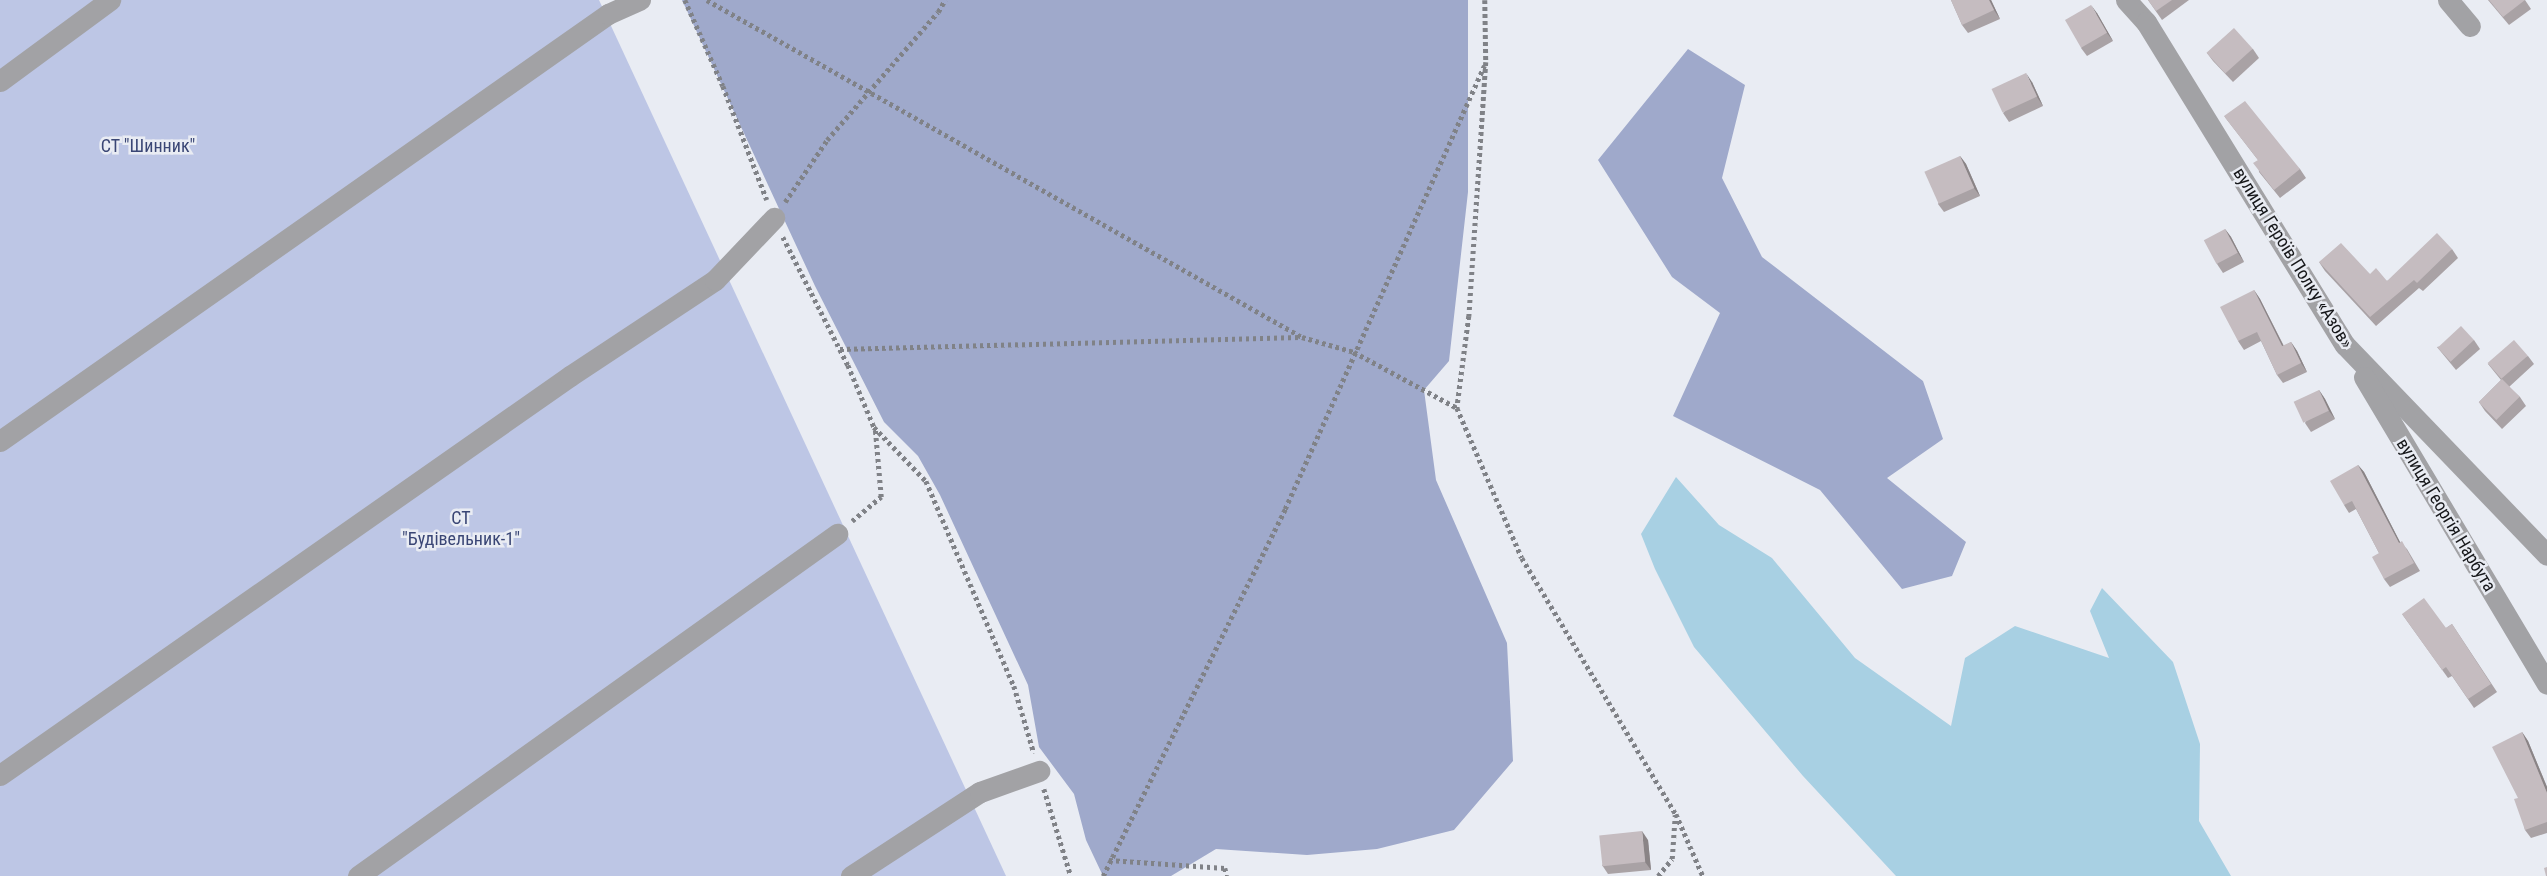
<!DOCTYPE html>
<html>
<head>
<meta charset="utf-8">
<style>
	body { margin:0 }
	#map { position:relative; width:2547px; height:876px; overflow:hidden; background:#e9ecf3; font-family:"Roboto Condensed",sans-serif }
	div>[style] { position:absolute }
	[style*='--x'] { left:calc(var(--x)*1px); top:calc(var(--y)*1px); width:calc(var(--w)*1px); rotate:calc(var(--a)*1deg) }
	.green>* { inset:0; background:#bdc6e5 }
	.forest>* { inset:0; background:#9fa9cb }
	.water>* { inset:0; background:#a8d0e3 }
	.path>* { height:4.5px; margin-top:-2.25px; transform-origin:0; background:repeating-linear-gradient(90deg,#808287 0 3.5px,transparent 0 7px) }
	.minor>* { height:21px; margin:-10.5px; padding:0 10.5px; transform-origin:10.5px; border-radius:10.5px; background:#a2a2a5 }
	.wall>* { inset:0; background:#a9a2a5 }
	.shaded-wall>* { inset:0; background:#8a8486 }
	.building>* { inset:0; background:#c5bcc0; transform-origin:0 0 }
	span { translate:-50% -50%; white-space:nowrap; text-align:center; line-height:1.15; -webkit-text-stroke:5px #e9ecf3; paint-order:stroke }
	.park-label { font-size:18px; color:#3a4675 }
	.street-label { font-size:18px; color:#16171a }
</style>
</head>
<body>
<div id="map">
	<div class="green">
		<div style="clip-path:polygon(0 0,599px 0,1006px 876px,0 876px)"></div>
	</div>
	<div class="forest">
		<div style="clip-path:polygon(682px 0,1468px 0,1468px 192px,1449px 361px,1424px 390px,1436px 480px,1507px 643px,1513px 761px,1454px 830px,1377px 849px,1307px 855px,1216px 849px,1171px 876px,1103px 876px,1086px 840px,1074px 794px,1039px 747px,1028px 685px,940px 495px,918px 456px,884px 422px,815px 286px)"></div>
		<div style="clip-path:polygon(1688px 49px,1745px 85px,1722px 178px,1762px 257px,1923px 381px,1943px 439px,1887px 478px,1966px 542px,1952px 576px,1902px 589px,1820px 490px,1673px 416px,1720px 313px,1672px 277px,1598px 160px)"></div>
	</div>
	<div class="water">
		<div style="clip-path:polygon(1676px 477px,1719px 525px,1772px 558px,1855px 658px,1951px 726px,1965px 658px,2015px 626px,2109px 658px,2090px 611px,2102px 588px,2173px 662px,2200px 744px,2199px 821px,2231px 876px,1896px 876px,1803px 776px,1694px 647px,1655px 569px,1641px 534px)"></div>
	</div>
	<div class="path">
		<div style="--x:685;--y:0;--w:94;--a:66.2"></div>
		<div style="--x:723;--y:86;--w:122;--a:68.9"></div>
		<div style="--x:707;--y:0;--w:684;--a:29.53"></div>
		<div style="--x:1302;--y:337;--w:54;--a:16.1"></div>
		<div style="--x:1354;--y:352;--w:117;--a:28.5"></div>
		<div style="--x:1485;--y:0;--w:62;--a:89.1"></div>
		<div style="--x:1486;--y:62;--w:255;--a:93.8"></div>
		<div style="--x:1469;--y:316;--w:93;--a:97.4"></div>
		<div style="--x:1457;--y:408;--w:163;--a:66.6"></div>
		<div style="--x:1522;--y:558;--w:299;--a:59"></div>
		<div style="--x:1676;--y:814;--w:68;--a:66.5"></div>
		<div style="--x:785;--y:202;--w:75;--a:-55.9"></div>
		<div style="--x:827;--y:140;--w:169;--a:-49.1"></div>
		<div style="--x:938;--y:12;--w:14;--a:-60"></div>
		<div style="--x:783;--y:237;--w:144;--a:63.1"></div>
		<div style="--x:848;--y:365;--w:67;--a:67.2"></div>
		<div style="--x:874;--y:427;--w:75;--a:46.1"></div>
		<div style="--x:926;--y:481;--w:223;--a:66.8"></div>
		<div style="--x:1014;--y:686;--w:70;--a:73.4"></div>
		<div style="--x:840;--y:349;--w:461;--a:-1.5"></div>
		<div style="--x:852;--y:521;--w:38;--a:-40"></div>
		<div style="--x:881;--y:497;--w:69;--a:-95"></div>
		<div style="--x:1044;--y:789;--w:91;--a:72.8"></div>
		<div style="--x:1109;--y:860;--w:116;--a:3.9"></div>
		<div style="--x:1225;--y:868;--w:8;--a:76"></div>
		<div style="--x:1103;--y:876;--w:410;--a:-63.6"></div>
		<div style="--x:1285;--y:509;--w:486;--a:-65.8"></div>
		<div style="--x:1658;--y:876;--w:22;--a:-51"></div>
		<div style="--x:1672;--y:859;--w:44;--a:-86.1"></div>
	</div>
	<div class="minor">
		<div style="--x:2126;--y:0;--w:30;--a:48"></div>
		<div style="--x:2146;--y:22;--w:379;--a:58.4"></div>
		<div style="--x:2345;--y:345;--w:291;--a:46.1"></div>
		<div style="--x:2448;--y:0;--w:34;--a:50"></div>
		<div style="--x:0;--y:81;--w:137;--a:-36.4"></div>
		<div style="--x:2364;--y:377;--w:357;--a:59.2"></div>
		<div style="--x:0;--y:441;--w:743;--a:-35.08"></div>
		<div style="--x:608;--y:14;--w:35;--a:-24"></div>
		<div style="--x:0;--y:775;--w:696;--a:-34.99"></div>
		<div style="--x:570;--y:376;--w:174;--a:-33.5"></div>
		<div style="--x:715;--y:280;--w:86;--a:-46.4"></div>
		<div style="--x:358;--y:876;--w:589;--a:-35.53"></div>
		<div style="--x:851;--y:876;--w:154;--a:-33.1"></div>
		<div style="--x:980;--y:792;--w:63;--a:-19.6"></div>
	</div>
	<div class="wall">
		<div style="clip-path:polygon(1951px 0,1991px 0,2000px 19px,1968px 33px,1962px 25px)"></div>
		<div style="clip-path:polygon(2148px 0,2189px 0,2162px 20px)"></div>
		<div style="clip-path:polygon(2488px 0,2525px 0,2531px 9px,2509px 25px)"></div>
		<div style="clip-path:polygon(2097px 13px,2113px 41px,2087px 56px,2081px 48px)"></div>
		<div style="clip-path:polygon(2253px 49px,2259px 58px,2233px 82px,2213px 61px,2207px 53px)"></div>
		<div style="clip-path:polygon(2032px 82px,2043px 106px,2009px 122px,2003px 113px)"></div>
		<div style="clip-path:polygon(2224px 116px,2300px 169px,2306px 178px,2280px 198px,2259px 172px,2258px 160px)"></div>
		<div style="clip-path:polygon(1960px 156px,1966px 164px,1980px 196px,1944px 212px,1938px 204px)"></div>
		<div style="clip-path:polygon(2225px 229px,2231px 237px,2244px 262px,2223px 273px,2217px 264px)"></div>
		<div style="clip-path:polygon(2452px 249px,2458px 258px,2423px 291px,2419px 288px,2376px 326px,2325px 271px,2319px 262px,2370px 274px,2387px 281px)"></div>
		<div style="clip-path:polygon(2254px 290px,2260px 299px,2284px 346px,2291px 342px,2297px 351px,2307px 372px,2283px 383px,2277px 375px,2261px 341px,2244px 350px,2238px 341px)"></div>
		<div style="clip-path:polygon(2474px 340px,2480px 349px,2456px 370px,2437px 347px)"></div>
		<div style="clip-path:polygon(2528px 356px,2534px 364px,2509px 387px,2520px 397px,2526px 406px,2502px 429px,2485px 411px,2479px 402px,2501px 380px,2488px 364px)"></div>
		<div style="clip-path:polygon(2319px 390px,2325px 399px,2335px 419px,2311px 432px,2305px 423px)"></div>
		<div style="clip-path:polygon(2358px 465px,2364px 472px,2400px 542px,2407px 549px,2420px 571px,2390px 587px,2384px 579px,2379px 553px,2356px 509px,2349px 513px,2344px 505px)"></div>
		<div style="clip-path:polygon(2402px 614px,2446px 628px,2452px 624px,2497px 692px,2474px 708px,2452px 676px,2448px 678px)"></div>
		<div style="clip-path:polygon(2522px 732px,2528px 741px,2547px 787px,2547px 833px,2531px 838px,2525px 830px,2518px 798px)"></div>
		<div style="clip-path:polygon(1648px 840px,1651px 870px,1608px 874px,1602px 865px)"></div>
	</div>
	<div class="shaded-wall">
		<div style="clip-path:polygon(1989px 0,1991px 0,2000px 19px,1994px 10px)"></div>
		<div style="clip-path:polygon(2091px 5px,2097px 13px,2113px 41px,2107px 33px)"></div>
		<div style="clip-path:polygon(2026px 73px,2032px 82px,2043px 106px,2037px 97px)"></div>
		<div style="clip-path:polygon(1960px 156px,1966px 164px,1980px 196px,1974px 188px)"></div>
		<div style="clip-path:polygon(2225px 229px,2231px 237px,2244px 262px,2238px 253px)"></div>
		<div style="clip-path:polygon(2254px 290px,2260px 299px,2288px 355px,2282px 346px)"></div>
		<div style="clip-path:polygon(2291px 342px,2297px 351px,2307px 372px,2301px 363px)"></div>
		<div style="clip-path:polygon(2319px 390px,2325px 399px,2335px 419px,2329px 411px)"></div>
		<div style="clip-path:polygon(2358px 465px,2364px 472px,2404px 550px,2399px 543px)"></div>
		<div style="clip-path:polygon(2522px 732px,2528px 741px,2547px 787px,2547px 793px)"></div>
		<div style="clip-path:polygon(1642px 831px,1648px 840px,1651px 870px,1645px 862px)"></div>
	</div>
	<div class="building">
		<div style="clip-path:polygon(1951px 0,1989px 0,1994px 10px,1962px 25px)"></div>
		<div style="clip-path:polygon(2148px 0,2172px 0,2156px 11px)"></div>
		<div style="clip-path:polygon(2489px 0,2525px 0,2503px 17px)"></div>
		<div style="left:2091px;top:5px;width:32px;height:30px;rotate:60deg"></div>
		<div style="left:2234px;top:28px;width:28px;height:37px;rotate:48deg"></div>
		<div style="left:2026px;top:73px;width:26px;height:38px;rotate:65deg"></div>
		<div style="clip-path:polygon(2245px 101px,2300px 169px,2274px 190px,2253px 163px,2258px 160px,2224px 116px)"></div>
		<div style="left:1960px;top:156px;width:35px;height:39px;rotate:66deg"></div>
		<div style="left:2225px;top:229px;width:27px;height:24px;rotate:62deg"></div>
		<div style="clip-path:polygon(2437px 233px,2452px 249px,2417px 283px,2414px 280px,2370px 317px,2319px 262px,2341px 243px,2370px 274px,2376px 268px,2387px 281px)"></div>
		<div style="clip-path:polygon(2254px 290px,2282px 346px,2291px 342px,2301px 363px,2277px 375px,2257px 332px,2238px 341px,2220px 307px)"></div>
		<div style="left:2461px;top:326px;width:19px;height:32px;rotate:47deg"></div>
		<div style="left:2514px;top:340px;width:21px;height:35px;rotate:49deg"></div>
		<div style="left:2502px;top:379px;width:25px;height:33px;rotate:45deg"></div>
		<div style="left:2319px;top:390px;width:23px;height:28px;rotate:65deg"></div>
		<div style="clip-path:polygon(2358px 465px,2399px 543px,2402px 541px,2414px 563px,2384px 579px,2372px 557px,2379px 553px,2352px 501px,2344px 505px,2330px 481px)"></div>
		<div style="clip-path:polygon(2424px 598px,2446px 628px,2452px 624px,2491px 684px,2468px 699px,2446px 667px,2442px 670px,2402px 614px)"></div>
		<div style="clip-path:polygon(2522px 732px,2547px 793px,2547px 822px,2525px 830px,2514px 799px,2518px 798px,2492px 747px)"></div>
		<div style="left:1642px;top:831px;width:31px;height:43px;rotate:84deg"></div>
		<div style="clip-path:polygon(2547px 867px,2547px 876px,2546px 876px,2544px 868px)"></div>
	</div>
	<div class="park-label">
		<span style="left:148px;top:146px">СТ "Шинник"</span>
		<span style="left:461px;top:529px">СТ<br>"Будівельник-1"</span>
	</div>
	<div class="street-label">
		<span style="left:2293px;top:258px;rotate:58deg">вулиця Героїв Полку «Азов»</span>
		<span style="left:2446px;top:515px;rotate:59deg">вулиця Георгія Нарбута</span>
	</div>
</div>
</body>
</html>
